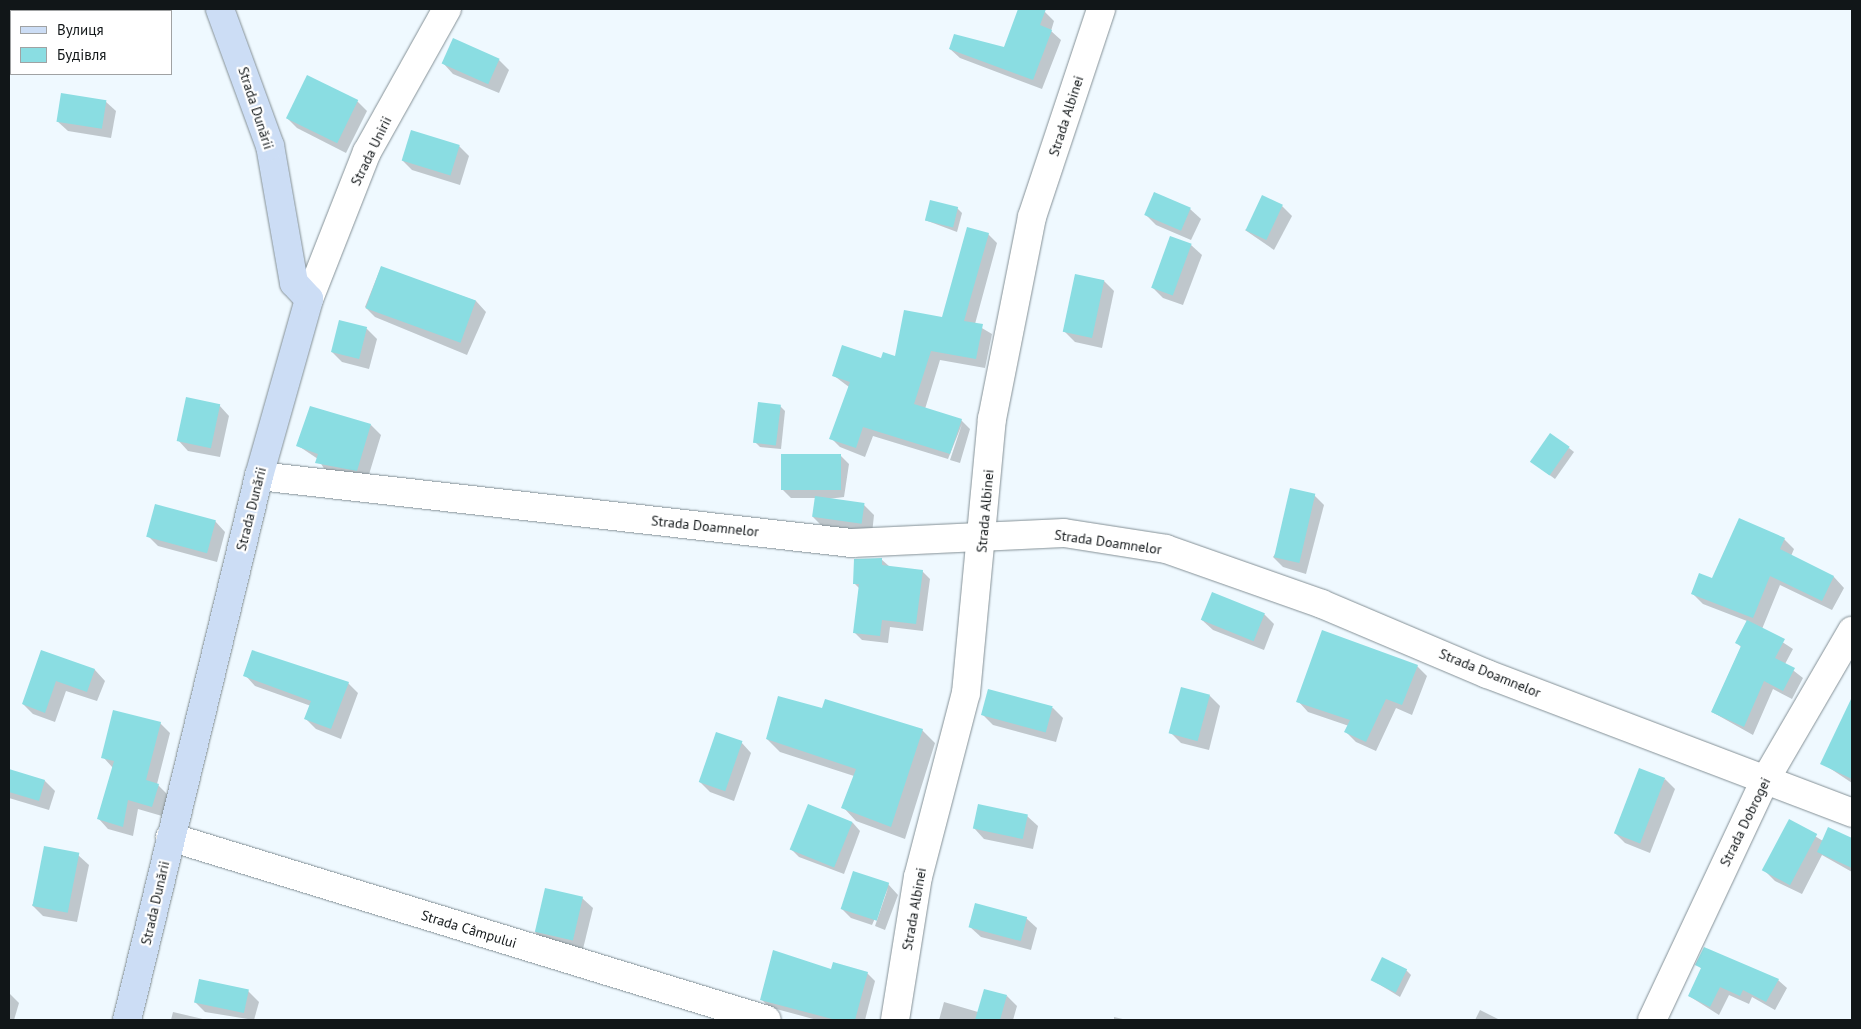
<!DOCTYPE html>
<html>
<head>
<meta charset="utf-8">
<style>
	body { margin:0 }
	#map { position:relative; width:1861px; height:1029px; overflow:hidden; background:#eff9ff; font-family:"PT Sans",sans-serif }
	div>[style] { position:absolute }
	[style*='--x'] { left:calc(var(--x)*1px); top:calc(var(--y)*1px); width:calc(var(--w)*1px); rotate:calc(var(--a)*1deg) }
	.water>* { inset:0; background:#cdccfb }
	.shadow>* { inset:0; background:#0003 }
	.building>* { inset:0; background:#8adde2; transform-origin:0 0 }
	.roads { filter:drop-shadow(0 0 1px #849096) drop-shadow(0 0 1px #849096) }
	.minor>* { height:28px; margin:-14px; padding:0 14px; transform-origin:14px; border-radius:14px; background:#fff }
	.secondary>* { height:28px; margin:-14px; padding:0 14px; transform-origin:14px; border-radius:14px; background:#ccddf5 }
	span { translate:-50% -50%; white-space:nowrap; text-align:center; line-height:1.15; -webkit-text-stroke:4.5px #fff; paint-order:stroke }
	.street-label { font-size:14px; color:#111618 }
	.frame { position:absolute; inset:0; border:10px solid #111618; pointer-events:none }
	.legend { position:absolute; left:10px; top:10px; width:162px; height:65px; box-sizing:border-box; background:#fff; border:1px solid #a0a2a3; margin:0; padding:6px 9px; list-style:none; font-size:15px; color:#111618 }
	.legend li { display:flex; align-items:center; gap:10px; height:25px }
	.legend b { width:25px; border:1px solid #a0a2a3 }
</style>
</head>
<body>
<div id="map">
	<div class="water">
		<div style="clip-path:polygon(9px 9px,17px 9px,11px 11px,9px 144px)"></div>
	</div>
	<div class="shadow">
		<div style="clip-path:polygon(1020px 9px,1045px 12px,1054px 21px,1051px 31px,1061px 40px,1042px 89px,960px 58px,950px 49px,1004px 48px)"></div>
		<div style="clip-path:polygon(499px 60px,509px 70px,499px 93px,453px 74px,443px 63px)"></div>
		<div style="clip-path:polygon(105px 101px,116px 111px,111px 138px,68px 131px,57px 121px)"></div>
		<div style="clip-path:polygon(357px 101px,367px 111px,346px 153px,297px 128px,287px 118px)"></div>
		<div style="clip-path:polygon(459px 146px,469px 156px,460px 185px,412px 170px,402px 160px)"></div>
		<div style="clip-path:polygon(1282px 206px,1292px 216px,1274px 250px,1245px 230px)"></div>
		<div style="clip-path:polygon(957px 208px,962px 213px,957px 232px,925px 220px)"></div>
		<div style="clip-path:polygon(1190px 209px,1201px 219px,1191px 240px,1156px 225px,1145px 214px)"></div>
		<div style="clip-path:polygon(988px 234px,997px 243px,975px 324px,992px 334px,985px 368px,940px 360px,925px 409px,961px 420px,970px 429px,960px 463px,950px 460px,962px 424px,948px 459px,873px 436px,865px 457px,840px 447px,831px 438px,849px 387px,833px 375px,896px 358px,943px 318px)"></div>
		<div style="clip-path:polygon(1191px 245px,1202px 255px,1183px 305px,1163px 298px,1153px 288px)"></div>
		<div style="clip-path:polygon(381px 267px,476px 301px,486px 312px,467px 355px,375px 317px,365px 307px)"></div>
		<div style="clip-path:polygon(1076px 276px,1104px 281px,1114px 291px,1102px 348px,1075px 342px,1065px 332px)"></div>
		<div style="clip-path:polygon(340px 321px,367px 329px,377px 339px,369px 369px,342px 362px,332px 352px)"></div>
		<div style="clip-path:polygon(219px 405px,229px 416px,220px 457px,188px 451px,178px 440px)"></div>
		<div style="clip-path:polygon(780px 406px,785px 411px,781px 449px,760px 447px,755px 442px)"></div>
		<div style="clip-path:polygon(371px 425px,381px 435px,367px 481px,327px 473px,318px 459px,297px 445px)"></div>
		<div style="clip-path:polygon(1569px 448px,1574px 452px,1555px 479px,1532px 462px)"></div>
		<div style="clip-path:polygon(840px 455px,849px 464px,844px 497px,828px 499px,864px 505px,874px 515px,872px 534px,823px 527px,813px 517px,816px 498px,791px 498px,782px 489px)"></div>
		<div style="clip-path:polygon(1314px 495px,1324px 505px,1306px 574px,1283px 567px,1273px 557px)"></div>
		<div style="clip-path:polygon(215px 521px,225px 532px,217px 562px,158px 546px,148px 536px)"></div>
		<div style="clip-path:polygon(1784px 539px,1794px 549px,1791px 556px,1834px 577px,1844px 588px,1832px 610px,1780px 585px,1762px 629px,1793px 649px,1785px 664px,1803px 678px,1792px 699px,1773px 689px,1753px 735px,1712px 712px,1741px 647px,1737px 643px,1747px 621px,1703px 604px,1693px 594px)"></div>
		<div style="clip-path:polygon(881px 559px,890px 567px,922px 571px,930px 579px,923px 631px,890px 627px,888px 643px,862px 640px,854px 632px,860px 589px,854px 583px)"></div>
		<div style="clip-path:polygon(1264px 614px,1274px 624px,1264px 650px,1213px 630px,1202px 620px)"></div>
		<div style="clip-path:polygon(41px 652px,95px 670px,105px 681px,97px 701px,66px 691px,55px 722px,33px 714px,23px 704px)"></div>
		<div style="clip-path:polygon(1417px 666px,1427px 676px,1412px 715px,1396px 708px,1376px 751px,1356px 742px,1346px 732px,1349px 726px,1308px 712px,1298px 701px)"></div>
		<div style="clip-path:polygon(245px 675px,348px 683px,358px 693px,341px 739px,316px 729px,306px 719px,311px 706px,255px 686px)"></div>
		<div style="clip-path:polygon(1182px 689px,1210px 696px,1220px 706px,1209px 750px,1181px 743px,1171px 733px)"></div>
		<div style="clip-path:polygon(1852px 702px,1852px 783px,1822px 763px)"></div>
		<div style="clip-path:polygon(1053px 708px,1063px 718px,1056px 742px,993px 725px,983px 715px)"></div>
		<div style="clip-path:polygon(822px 710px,922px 730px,935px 743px,905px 839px,856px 821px,843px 807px,854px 776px,780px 752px,767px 739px)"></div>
		<div style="clip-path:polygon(160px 723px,170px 733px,157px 784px,168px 795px,162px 816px,138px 809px,133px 836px,108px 829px,98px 818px,113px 768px,103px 757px)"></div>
		<div style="clip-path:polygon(741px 742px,751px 753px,734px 801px,710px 792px,700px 782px)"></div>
		<div style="clip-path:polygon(9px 770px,45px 781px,55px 791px,49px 810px,9px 798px)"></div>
		<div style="clip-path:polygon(1665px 779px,1675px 789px,1650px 853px,1625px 843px,1615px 833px)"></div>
		<div style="clip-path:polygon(809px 806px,853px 823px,860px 831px,844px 874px,799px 857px,791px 849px)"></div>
		<div style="clip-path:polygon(1027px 816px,1038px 826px,1033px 849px,984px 839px,974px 828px)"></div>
		<div style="clip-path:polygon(1790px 821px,1823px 841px,1829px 829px,1852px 839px,1852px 872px,1822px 855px,1802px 894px,1775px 881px,1765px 871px)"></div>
		<div style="clip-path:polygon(78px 855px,89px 865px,77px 922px,43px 916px,32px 905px)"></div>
		<div style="clip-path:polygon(888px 884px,898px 895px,885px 930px,875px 926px,888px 888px,872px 925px,851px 918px,841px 908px)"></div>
		<div style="clip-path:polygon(582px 898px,593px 908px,582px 953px,545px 942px,535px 932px)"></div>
		<div style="clip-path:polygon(1026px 918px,1037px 928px,1031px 950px,981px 937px,970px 927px)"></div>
		<div style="clip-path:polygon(1697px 964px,1778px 980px,1787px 988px,1775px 1010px,1752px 997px,1749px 1004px,1729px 995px,1719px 1015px,1689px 996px,1702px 969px)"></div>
		<div style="clip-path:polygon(1406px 970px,1411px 975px,1400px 997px,1372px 980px)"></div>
		<div style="clip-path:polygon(867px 973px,875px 981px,865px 1020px,817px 1020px,769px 1007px,761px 999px)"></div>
		<div style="clip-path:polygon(248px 991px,259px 1002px,254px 1020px,205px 1012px,195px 1002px)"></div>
		<div style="clip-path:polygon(9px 993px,19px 1003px,14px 1020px,9px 1020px)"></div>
		<div style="clip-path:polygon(1007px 996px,1017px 1006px,1013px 1020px,939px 1020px,944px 1002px,978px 1012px)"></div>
		<div style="clip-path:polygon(1480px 1010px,1500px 1020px,1475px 1020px)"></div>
		<div style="clip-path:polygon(173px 1012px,207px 1020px,171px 1020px)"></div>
		<div style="clip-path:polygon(1114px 1017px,1127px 1020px,1114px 1020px)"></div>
	</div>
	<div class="building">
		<div style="clip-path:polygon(1018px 9px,1046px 9px,1040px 25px,1052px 30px,1033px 80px,949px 49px,954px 34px,1004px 47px)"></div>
		<div style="left:453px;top:38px;width:51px;height:28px;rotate:24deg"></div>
		<div style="left:307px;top:75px;width:57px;height:48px;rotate:26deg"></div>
		<div style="left:61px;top:93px;width:46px;height:29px;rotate:9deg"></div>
		<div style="left:411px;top:130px;width:51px;height:32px;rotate:17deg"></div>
		<div style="left:1154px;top:192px;width:40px;height:25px;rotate:23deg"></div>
		<div style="left:1262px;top:195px;width:23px;height:39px;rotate:25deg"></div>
		<div style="left:930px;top:200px;width:29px;height:21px;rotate:14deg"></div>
		<div style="clip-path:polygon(967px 227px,989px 233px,964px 321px,983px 324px,976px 359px,931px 351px,914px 404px,962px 419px,950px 454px,863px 427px,856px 448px,829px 439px,850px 382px,832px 376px,842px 345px,881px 358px,883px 352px,895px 356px,904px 310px,942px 317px)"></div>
		<div style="left:1170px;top:236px;width:23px;height:55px;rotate:20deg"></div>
		<div style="left:381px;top:266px;width:101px;height:45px;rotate:20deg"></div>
		<div style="left:1075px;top:274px;width:30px;height:59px;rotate:12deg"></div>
		<div style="left:339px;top:320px;width:29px;height:33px;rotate:14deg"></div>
		<div style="left:186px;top:397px;width:35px;height:45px;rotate:12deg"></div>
		<div style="left:758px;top:402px;width:23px;height:41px;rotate:7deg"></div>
		<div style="clip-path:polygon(310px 406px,371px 424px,357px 471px,315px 463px,318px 454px,296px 446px)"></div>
		<div style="left:1550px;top:433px;width:24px;height:35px;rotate:35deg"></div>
		<div style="left:781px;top:454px;width:60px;height:36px"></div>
		<div style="left:1290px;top:488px;width:26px;height:71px;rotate:13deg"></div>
		<div style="left:815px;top:496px;width:50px;height:21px;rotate:8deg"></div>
		<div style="left:155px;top:504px;width:63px;height:34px;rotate:15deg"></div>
		<div style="clip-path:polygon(1739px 518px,1785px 538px,1780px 549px,1834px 576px,1822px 601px,1770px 576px,1753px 618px,1691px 594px,1699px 573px,1712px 578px)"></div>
		<div style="clip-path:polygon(882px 558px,882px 565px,923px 570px,916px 624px,882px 620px,880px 636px,853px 633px,859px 584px,853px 584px,854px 559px)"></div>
		<div style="left:1212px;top:592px;width:57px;height:30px;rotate:22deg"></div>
		<div style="clip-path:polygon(1747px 620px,1785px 639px,1775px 658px,1795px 668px,1783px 691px,1764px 681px,1744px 727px,1711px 712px,1741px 646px,1735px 643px)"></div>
		<div style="clip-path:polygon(1322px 630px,1418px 665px,1402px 705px,1386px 699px,1366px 742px,1344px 732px,1350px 720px,1296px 702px)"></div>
		<div style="clip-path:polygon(41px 650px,95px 669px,87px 692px,56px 681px,45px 713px,22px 704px)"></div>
		<div style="clip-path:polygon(252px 650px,349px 682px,331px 729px,304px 719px,311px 701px,243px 676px)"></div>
		<div style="left:1181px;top:687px;width:30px;height:48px;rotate:15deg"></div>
		<div style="left:988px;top:689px;width:67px;height:27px;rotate:15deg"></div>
		<div style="clip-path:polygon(778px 696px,822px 708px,825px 699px,923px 729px,891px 827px,841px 808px,856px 769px,766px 739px)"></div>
		<div style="clip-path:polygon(1852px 697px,1852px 779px,1820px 764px)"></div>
		<div style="clip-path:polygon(113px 710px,161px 722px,146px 780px,159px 784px,152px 807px,128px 800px,123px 827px,97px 819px,114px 761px,101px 758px)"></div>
		<div style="left:716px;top:732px;width:28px;height:53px;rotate:19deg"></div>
		<div style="left:1639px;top:768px;width:28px;height:70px;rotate:21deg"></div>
		<div style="clip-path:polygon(9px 769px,45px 780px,39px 801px,9px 792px)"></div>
		<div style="left:808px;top:804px;width:48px;height:49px;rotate:22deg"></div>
		<div style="left:978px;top:804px;width:51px;height:25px;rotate:12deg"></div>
		<div style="left:1789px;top:819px;width:32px;height:58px;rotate:28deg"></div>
		<div style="clip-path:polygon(1828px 827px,1852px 838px,1852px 868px,1817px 852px)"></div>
		<div style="left:44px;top:846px;width:36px;height:61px;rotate:11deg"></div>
		<div style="left:853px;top:871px;width:38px;height:40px;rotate:18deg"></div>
		<div style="left:545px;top:888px;width:39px;height:45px;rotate:13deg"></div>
		<div style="left:975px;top:903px;width:54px;height:25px;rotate:15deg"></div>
		<div style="clip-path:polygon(1704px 947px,1779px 979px,1766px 1002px,1743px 990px,1740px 996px,1720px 987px,1710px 1007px,1688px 996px,1701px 968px,1695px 965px)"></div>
		<div style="clip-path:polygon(773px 950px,831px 969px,833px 962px,868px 972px,855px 1020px,836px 1020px,760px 1000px)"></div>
		<div style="left:1382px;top:957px;width:28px;height:26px;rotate:26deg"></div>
		<div style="left:199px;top:979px;width:51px;height:24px;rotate:12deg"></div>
		<div style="clip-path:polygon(984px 989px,1007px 995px,1000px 1020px,975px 1020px)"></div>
	</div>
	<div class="roads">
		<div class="minor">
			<div style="--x:309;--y:299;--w:158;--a:-68.5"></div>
			<div style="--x:367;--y:152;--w:164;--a:-60.8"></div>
			<div style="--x:259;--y:476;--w:597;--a:6.45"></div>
			<div style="--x:852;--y:543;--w:212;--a:-2.7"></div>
			<div style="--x:1064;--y:533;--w:103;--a:8.9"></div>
			<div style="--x:1166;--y:549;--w:165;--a:19.4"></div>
			<div style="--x:1322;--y:604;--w:179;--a:23"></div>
			<div style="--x:1487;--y:674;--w:391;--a:20.8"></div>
			<div style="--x:170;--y:837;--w:624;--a:17.04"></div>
			<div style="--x:895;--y:1020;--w:145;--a:-80.9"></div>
			<div style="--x:918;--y:877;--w:190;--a:-75.4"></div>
			<div style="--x:966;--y:693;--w:275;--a:-84.6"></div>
			<div style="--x:992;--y:419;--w:206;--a:-78.8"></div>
			<div style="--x:1032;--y:217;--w:219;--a:-71.6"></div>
			<div style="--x:1652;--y:1020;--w:263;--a:-64.8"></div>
			<div style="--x:1764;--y:782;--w:175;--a:-59.8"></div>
		</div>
		<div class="secondary">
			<div style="--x:127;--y:1020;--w:560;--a:-76.36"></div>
			<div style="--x:259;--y:476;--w:184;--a:-74.2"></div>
			<div style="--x:309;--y:299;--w:22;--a:-133"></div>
			<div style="--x:294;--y:283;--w:139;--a:-99.9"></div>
			<div style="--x:270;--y:146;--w:146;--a:-110.1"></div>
		</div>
	</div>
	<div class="street-label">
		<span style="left:256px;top:108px;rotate:72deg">Strada Dunării</span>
		<span style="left:1066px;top:116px;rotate:-72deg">Strada Albinei</span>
		<span style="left:371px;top:151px;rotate:-64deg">Strada Unirii</span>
		<span style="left:251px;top:509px;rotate:-76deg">Strada Dunării</span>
		<span style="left:985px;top:511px;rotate:-85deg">Strada Albinei</span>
		<span style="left:705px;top:526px;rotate:6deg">Strada Doamnelor</span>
		<span style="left:1108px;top:542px;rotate:8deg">Strada Doamnelor</span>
		<span style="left:1490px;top:673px;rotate:22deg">Strada Doamnelor</span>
		<span style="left:1745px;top:822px;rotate:-64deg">Strada Dobrogei</span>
		<span style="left:155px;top:903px;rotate:-77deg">Strada Dunării</span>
		<span style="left:914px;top:909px;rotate:-80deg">Strada Albinei</span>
		<span style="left:469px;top:929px;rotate:17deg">Strada Câmpului</span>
	</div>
	<div class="frame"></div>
	<ul class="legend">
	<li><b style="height:6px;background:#ccddf5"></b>Вулиця</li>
	<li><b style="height:14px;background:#8adde2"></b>Будівля</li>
	</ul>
</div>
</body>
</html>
